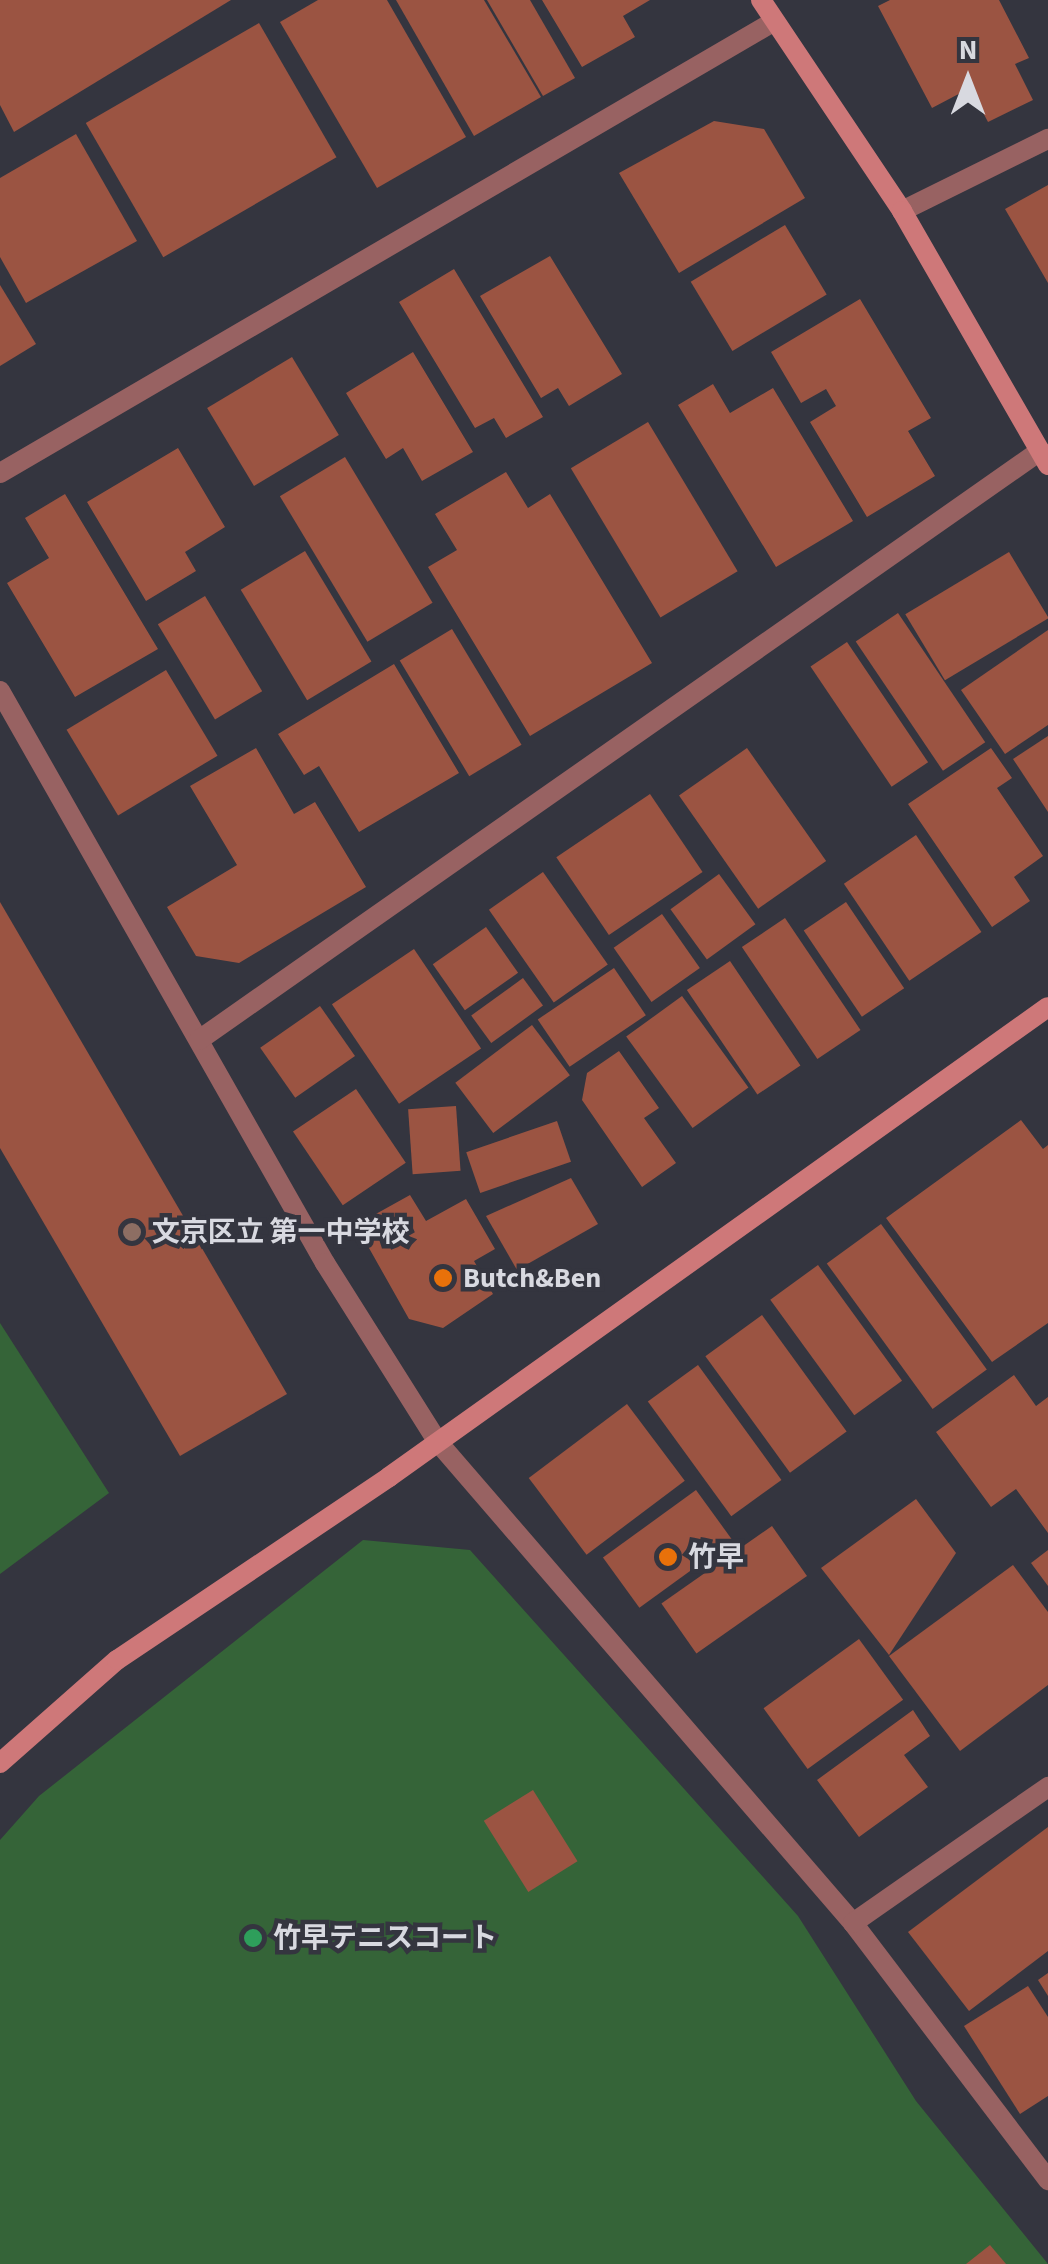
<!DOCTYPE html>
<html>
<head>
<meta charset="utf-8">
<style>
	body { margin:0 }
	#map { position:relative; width:1048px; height:2264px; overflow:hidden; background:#34353f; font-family:"Source Sans 3","Noto Sans JP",sans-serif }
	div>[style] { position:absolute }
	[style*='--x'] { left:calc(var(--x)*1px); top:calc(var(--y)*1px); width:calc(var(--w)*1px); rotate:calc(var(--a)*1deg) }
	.green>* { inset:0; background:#356438 }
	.building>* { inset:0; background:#9b5442; transform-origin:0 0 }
	.street>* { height:20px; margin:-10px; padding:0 10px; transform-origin:10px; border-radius:10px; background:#986262 }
	.secondary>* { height:20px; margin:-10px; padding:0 10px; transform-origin:10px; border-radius:10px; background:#ce7879 }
	.dots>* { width:28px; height:28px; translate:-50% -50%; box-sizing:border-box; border:5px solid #34353f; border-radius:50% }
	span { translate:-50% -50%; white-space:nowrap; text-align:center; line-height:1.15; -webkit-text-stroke:9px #34353f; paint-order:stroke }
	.poi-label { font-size:28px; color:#d8d9e0; font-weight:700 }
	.left { translate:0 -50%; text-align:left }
	.north { position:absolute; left:918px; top:30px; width:100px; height:100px; -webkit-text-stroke:8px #34353f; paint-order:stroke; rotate:0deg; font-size:28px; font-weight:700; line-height:40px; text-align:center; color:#d8d9e0 }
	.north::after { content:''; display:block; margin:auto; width:35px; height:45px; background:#d8d9e0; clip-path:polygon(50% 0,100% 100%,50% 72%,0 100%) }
</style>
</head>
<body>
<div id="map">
	<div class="green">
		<div style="clip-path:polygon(0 1323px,109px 1493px,0 1574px)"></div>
		<div style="clip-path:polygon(363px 1540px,470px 1550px,798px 1916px,916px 2101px,1048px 2264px,0 2264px,0 1840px,39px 1796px)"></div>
	</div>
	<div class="building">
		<div style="clip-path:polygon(0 0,231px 0,14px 132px,0 105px)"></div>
		<div style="clip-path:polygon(318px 0,387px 0,466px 137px,377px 188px,280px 22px)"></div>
		<div style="clip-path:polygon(396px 0,484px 0,541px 97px,474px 136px)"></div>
		<div style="clip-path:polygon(487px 0,530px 0,575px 78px,543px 96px)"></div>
		<div style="clip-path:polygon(542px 0,650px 0,623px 16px,635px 37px,582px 67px)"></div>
		<div style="clip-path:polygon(890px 0,999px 0,1029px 58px,1015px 64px,1033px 100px,988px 122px,970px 88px,932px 108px,878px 6px)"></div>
		<div style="left:259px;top:23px;width:155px;height:200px;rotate:60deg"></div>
		<div style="clip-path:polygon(714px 121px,764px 129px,805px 198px,679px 273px,619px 173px)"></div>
		<div style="clip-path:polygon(76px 134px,137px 241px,26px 303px,0 257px,0 178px)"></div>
		<div style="clip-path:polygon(1048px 185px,1048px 283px,1005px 209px)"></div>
		<div style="left:785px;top:225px;width:81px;height:110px;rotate:59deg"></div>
		<div style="clip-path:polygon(550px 256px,622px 374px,569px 406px,558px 388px,541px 398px,480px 296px)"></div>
		<div style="clip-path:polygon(454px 269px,543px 417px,506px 438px,494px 418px,475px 428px,399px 302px)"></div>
		<div style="clip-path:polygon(0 285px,36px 344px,0 366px)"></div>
		<div style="clip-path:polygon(860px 299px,931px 418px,908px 431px,935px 476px,867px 517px,810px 422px,836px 406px,826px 389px,801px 403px,771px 352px)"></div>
		<div style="clip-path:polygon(413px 352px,473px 452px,422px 481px,403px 448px,386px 459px,346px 393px)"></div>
		<div style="left:292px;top:357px;width:91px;height:99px;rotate:59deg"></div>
		<div style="clip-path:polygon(713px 384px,730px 413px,773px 388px,853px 521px,776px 567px,678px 405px)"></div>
		<div style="left:648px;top:422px;width:174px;height:90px;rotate:59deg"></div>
		<div style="clip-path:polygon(178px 448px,225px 527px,185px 552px,196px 571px,146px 601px,87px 502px)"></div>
		<div style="left:345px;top:457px;width:170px;height:76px;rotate:59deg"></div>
		<div style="clip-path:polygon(506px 472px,528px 508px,550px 494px,652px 663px,530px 736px,428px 567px,457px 550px,435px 514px)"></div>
		<div style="clip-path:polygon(65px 494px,158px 649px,75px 697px,7px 583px,49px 558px,25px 518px)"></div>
		<div style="left:305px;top:551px;width:129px;height:75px;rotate:59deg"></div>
		<div style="left:1009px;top:552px;width:77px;height:121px;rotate:59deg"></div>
		<div style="left:205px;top:596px;width:111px;height:55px;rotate:59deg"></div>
		<div style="left:898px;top:613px;width:156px;height:51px;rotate:56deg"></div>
		<div style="left:452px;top:629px;width:135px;height:61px;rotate:59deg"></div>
		<div style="clip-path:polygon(1048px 630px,1048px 725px,1005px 754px,961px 690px)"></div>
		<div style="left:847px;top:642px;width:145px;height:44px;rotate:56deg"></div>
		<div style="clip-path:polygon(394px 664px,459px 773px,359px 832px,319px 766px,304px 775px,278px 734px)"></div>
		<div style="left:166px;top:670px;width:100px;height:116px;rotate:59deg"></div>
		<div style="clip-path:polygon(1048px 736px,1048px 812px,1013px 759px)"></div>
		<div style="clip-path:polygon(256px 748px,294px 814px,315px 802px,366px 887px,239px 963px,196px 956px,167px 907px,237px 865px,190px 786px)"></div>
		<div style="left:747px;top:748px;width:138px;height:83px;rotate:55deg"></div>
		<div style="clip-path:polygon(991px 748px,1012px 778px,997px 788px,1043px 856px,1014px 877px,1030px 901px,992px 927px,908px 804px)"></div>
		<div style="left:650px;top:794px;width:94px;height:113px;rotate:56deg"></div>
		<div style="left:916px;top:835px;width:117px;height:87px;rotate:56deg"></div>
		<div style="left:543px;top:872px;width:113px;height:66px;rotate:55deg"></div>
		<div style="left:719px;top:874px;width:62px;height:60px;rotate:54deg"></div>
		<div style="clip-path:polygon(0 902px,287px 1394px,180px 1456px,0 1148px)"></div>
		<div style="left:846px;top:902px;width:104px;height:51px;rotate:56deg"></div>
		<div style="left:662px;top:914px;width:66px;height:59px;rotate:55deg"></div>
		<div style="left:785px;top:918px;width:135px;height:52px;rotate:56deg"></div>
		<div style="left:486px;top:927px;width:56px;height:65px;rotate:55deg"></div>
		<div style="left:414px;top:949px;width:120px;height:99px;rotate:56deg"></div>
		<div style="left:730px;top:961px;width:126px;height:52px;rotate:56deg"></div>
		<div style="left:614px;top:968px;width:57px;height:92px;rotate:56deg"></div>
		<div style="left:523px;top:978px;width:34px;height:64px;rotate:54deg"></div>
		<div style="left:682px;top:996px;width:113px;height:69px;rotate:54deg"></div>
		<div style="left:320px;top:1006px;width:61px;height:73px;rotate:55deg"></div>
		<div style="left:532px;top:1025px;width:63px;height:96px;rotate:53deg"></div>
		<div style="clip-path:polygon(619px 1051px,659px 1108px,644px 1118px,676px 1163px,642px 1187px,582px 1100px,587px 1073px)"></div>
		<div style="left:356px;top:1089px;width:89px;height:76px;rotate:56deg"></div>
		<div style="left:456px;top:1106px;width:65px;height:48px;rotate:86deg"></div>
		<div style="clip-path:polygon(1021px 1120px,1043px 1149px,1048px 1145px,1048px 1323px,992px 1362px,886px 1218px)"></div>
		<div style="left:557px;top:1121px;width:43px;height:96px;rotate:71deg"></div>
		<div style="clip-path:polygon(571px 1178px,598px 1224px,517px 1270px,486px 1216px)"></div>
		<div style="clip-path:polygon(410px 1195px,426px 1221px,466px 1199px,495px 1249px,474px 1261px,493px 1294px,443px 1328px,409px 1319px,356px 1225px)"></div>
		<div style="left:881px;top:1224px;width:180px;height:67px;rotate:54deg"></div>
		<div style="left:818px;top:1265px;width:143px;height:59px;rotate:54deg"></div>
		<div style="left:762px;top:1315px;width:144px;height:70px;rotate:54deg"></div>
		<div style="left:698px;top:1365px;width:142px;height:62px;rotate:54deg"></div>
		<div style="clip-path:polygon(1014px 1375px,1036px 1406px,1048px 1397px,1048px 1533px,1016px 1489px,991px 1507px,936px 1432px)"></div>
		<div style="left:627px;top:1404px;width:96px;height:123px;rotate:53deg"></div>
		<div style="left:696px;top:1490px;width:62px;height:115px;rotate:54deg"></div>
		<div style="clip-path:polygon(916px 1499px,956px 1553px,889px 1655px,821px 1568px)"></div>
		<div style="left:772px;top:1526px;width:61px;height:135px;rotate:55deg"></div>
		<div style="clip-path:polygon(1048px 1550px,1048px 1586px,1031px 1563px)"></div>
		<div style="clip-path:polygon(1013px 1565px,1048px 1612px,1048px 1685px,960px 1751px,889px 1656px)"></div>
		<div style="left:859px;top:1639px;width:75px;height:118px;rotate:54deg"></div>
		<div style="clip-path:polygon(913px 1710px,930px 1736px,904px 1755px,928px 1787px,859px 1837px,817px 1780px)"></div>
		<div style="left:533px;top:1790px;width:84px;height:58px;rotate:58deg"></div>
		<div style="clip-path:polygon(1048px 1827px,1048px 1951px,969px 2011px,908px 1932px)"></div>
		<div style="clip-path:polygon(1048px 1973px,1048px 1996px,1038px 1980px)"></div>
		<div style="clip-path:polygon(1028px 1986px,1048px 2017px,1048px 2096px,1020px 2114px,964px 2026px)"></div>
		<div style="clip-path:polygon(990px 2245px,1006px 2264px,966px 2264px)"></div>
	</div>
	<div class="street">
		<div style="--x:902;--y:211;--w:163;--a:-26.3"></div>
		<div style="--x:0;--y:473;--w:895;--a:-30.26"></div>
		<div style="--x:0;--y:691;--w:658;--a:60.4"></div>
		<div style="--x:325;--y:1263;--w:210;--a:57.8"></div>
		<div style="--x:437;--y:1441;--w:637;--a:49.2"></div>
		<div style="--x:853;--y:1923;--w:323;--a:52.8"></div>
		<div style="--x:199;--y:1040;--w:1027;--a:-35.01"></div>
		<div style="--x:853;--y:1923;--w:238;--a:-34.9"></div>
	</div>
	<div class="secondary">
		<div style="--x:761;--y:0;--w:254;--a:56.2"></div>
		<div style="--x:902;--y:211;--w:293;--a:60.1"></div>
		<div style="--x:0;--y:1763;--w:156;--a:-41.4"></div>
		<div style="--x:117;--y:1660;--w:328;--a:-33.9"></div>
		<div style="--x:389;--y:1477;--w:809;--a:-35.5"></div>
	</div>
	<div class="dots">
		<div style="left:132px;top:1232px;background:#8d6e63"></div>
		<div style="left:443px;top:1278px;background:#e8710a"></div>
		<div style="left:668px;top:1557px;background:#e8710a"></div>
		<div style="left:253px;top:1938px;background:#2e9e5b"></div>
	</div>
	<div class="poi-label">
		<span class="left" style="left:152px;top:1232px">文京区立 第一中学校</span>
		<span class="left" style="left:463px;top:1278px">Butch&amp;Ben</span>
		<span class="left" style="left:688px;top:1557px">竹早</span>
		<span class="left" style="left:273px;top:1938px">竹早テニスコート</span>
	</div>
	<div class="north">N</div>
</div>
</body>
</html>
